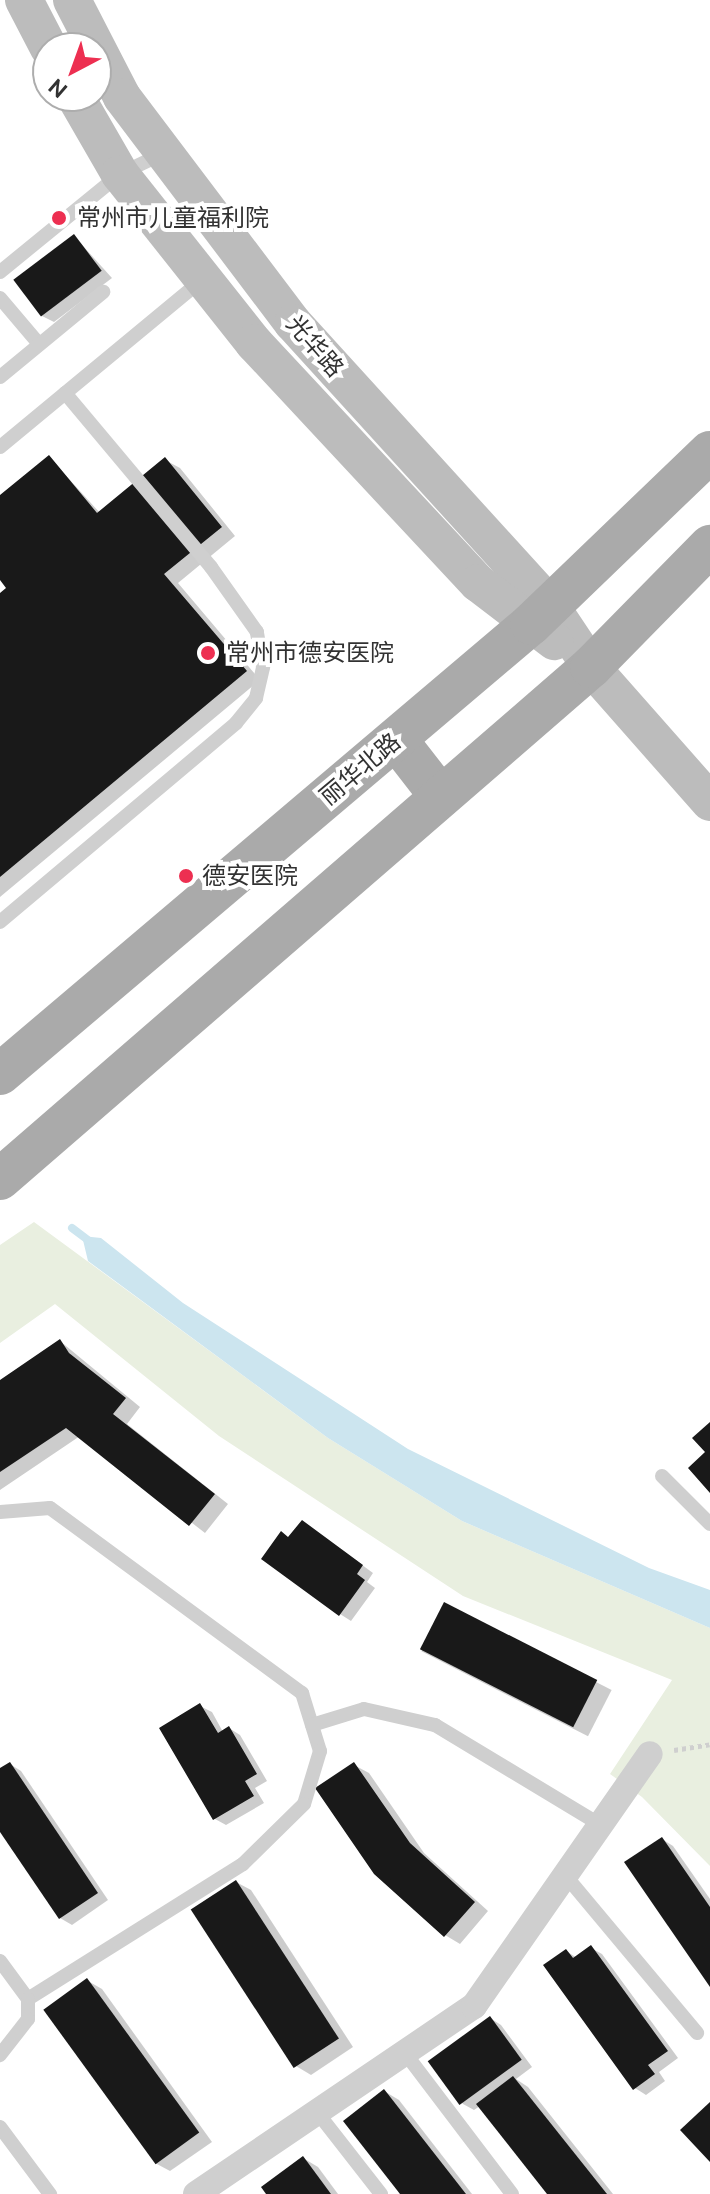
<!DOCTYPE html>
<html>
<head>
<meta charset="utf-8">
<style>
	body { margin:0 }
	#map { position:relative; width:710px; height:2194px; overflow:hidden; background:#fff; font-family:Ubuntu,"Noto Sans SC",sans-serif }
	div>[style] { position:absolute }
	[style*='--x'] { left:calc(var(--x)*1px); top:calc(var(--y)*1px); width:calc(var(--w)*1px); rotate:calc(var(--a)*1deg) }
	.green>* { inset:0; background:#e9efe0 }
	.water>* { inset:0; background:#cce5ef }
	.shadow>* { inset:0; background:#0003; transform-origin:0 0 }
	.stream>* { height:8px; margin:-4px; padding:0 4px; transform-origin:4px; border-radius:4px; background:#cce5ef }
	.building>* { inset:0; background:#191919; transform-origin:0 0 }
	.path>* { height:5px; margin-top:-2.5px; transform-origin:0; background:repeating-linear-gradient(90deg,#cfcfcf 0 4px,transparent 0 8px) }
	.service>* { height:14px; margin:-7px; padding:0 7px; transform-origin:7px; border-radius:7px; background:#cfcfcf }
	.minor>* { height:26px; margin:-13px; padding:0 13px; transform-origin:13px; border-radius:13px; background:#cfcfcf }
	.secondary>* { height:38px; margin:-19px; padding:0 19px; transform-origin:19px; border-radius:19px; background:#bcbcbc }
	.primary>* { height:42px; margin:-21px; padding:0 21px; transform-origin:21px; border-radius:21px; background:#aaa }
	.dots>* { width:22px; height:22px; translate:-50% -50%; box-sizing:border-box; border:4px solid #fff; border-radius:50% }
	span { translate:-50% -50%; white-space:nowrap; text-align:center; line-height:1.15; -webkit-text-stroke:8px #fff; paint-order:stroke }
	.poi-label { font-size:24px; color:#323232 }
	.left { translate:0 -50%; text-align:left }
	.street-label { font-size:24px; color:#323232 }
	.north { position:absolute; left:32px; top:32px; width:80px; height:80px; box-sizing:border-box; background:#fff; border:2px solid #adadad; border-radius:50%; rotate:221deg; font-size:22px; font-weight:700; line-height:32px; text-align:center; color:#323232 }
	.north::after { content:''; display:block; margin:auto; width:28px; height:36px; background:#ed2f51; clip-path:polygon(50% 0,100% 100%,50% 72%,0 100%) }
</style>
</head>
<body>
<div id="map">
	<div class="green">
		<div style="clip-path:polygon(34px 1222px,328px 1438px,462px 1521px,710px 1628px,710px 1866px,642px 1797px,610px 1774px,672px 1680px,463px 1596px,219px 1436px,55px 1304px,0 1343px,0 1245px)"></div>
	</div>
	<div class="water">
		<div style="clip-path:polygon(82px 1236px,101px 1238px,183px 1303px,408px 1449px,649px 1568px,710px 1590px,710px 1628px,462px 1521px,328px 1438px,88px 1261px)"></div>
	</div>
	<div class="shadow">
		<div style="clip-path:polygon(74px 236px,112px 278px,54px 322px,42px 316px)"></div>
		<div style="clip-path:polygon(49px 457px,100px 513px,165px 460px,180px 468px,235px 536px,178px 583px,260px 680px,0 897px,0 595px,9px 588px,0 577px,0 498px)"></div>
		<div style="clip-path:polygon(60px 1341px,140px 1407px,127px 1424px,228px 1504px,205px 1533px,80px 1436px,0 1490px,0 1383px)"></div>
		<div style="clip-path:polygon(313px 1529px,373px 1573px,367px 1582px,375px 1588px,351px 1621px,340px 1614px,290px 1539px)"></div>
		<div style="left:445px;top:1605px;width:187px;height:52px;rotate:27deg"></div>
		<div style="clip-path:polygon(200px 1706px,212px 1712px,223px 1732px,229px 1728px,240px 1735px,267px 1781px,255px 1788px,264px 1803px,226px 1825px,215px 1819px)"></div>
		<div style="clip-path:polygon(10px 1764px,21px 1771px,108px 1900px,72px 1925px,60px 1918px,0 1829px,0 1770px)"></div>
		<div style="clip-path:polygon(354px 1765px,369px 1773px,424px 1853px,488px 1911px,460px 1944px,445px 1935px)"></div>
		<div style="clip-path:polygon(662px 1839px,673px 1846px,710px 1899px,710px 1984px)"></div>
		<div style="clip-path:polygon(236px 1882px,251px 1890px,353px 2047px,311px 2075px,296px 2066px)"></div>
		<div style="clip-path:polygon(591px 1948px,602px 1954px,678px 2058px,659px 2072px,665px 2081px,646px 2095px,635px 2088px,566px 1951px,577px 1958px)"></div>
		<div style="clip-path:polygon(88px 1981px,102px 1989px,212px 2142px,170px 2171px,155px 2163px)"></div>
		<div style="clip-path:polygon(490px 2018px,501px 2025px,532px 2067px,516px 2079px,528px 2087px,613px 2194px,549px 2194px,480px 2106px,474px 2110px,463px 2104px,431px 2062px)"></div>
		<div style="clip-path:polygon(384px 2091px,399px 2100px,472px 2194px,402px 2194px)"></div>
		<div style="clip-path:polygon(303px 2158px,318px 2167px,338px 2194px,269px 2194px)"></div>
	</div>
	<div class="stream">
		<div style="--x:72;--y:1228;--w:21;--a:37"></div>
	</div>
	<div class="building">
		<div style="left:74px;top:234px;width:46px;height:76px;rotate:53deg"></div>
		<div style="clip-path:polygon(49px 455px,97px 513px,165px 457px,222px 527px,164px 574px,247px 671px,0 877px,0 593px,6px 588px,0 580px,0 495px)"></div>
		<div style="clip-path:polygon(60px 1339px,69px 1353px,126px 1398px,113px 1414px,215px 1494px,189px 1526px,66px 1428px,0 1472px,0 1380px)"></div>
		<div style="clip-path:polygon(710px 1422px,710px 1493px,688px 1468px,705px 1452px,692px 1438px)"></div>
		<div style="clip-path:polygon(302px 1520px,363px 1565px,357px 1574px,365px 1580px,339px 1616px,261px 1559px,281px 1531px,288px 1537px)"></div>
		<div style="left:444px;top:1602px;width:172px;height:53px;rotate:27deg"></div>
		<div style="clip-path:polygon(200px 1703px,218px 1733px,229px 1726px,257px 1774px,245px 1781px,254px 1796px,213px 1820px,159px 1728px)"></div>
		<div style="clip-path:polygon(10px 1762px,98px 1893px,59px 1919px,0 1832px,0 1768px)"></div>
		<div style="clip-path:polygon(354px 1762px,410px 1843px,475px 1902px,444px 1937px,374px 1874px,315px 1788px)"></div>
		<div style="clip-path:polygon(662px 1837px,710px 1907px,710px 1987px,624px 1862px)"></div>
		<div style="left:236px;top:1880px;width:189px;height:54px;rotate:57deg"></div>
		<div style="clip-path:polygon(591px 1945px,668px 2051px,648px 2065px,655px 2074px,633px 2090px,543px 1965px,566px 1949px,573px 1958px)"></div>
		<div style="left:87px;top:1978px;width:191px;height:54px;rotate:54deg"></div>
		<div style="left:490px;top:2016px;width:54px;height:77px;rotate:54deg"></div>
		<div style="clip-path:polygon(513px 2076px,607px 2194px,547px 2194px,476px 2104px)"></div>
		<div style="clip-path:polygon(384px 2089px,466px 2194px,400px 2194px,343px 2121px)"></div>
		<div style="clip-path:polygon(710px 2102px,710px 2162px,680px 2130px)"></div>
		<div style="clip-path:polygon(303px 2156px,331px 2194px,266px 2194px,261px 2187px)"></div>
	</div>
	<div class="path">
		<div style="--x:674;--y:1750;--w:36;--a:-9"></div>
	</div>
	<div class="service">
		<div style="--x:0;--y:272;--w:155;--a:-39.2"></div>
		<div style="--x:120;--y:174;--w:49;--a:-25.5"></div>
		<div style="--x:0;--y:298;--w:60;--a:49.7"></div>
		<div style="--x:0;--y:377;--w:134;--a:-39.5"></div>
		<div style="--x:0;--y:447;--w:261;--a:-39.6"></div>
		<div style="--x:0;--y:922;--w:309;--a:-40.1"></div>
		<div style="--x:236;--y:723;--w:32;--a:-51"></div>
		<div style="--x:256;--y:698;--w:32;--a:-77"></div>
		<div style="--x:263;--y:667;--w:36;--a:-100"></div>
		<div style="--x:257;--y:632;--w:80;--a:-125.3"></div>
		<div style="--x:211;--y:567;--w:227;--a:-130"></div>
		<div style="--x:662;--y:1476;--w:68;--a:45"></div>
		<div style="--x:0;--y:1512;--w:50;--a:-4.6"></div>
		<div style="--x:50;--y:1508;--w:313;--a:36.3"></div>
		<div style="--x:302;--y:1693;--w:61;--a:72.8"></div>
		<div style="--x:320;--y:1751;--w:55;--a:106.8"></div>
		<div style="--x:304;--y:1804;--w:86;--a:135.5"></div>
		<div style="--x:243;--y:1864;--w:254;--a:147.9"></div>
		<div style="--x:312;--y:1725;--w:54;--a:-17.1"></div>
		<div style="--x:364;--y:1709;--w:73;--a:12.7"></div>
		<div style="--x:435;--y:1725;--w:194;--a:31.1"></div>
		<div style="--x:565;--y:1875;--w:206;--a:50.1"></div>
		<div style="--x:0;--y:1961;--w:47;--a:53.6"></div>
		<div style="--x:28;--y:1999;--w:20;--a:90"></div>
		<div style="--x:28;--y:2019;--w:46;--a:127.9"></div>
		<div style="--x:405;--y:2053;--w:177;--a:52.8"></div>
		<div style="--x:317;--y:2112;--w:104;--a:52"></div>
		<div style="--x:0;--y:2127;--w:84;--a:53.3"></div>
	</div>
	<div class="minor">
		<div style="--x:196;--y:2194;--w:336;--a:-34.1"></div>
		<div style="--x:474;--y:2006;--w:307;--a:-55.1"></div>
	</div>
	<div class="secondary">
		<div style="--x:24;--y:0;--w:54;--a:62.5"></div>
		<div style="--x:72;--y:0;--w:109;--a:62.7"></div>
		<div style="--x:122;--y:97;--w:283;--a:52.9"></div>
		<div style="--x:293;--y:323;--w:380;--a:47.7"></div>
		<div style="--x:549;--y:604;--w:76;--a:56.3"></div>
		<div style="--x:591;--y:667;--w:180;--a:48.6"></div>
		<div style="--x:75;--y:96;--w:90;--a:60"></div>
		<div style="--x:120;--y:174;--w:216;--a:51.6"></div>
		<div style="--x:254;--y:343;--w:328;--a:47"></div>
		<div style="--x:478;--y:583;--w:96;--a:37.3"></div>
	</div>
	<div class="primary">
		<div style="--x:396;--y:739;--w:73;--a:52.2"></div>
		<div style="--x:0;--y:1074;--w:696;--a:-40.28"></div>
		<div style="--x:531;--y:624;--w:248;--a:-43.9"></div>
		<div style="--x:0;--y:1179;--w:782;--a:-40.9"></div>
		<div style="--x:591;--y:667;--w:170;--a:-45.5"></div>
	</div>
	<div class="dots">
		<div style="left:59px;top:218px;background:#ed2f51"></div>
		<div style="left:208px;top:653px;background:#ed2f51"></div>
		<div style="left:186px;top:876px;background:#ed2f51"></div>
	</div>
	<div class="poi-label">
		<span class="left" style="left:77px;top:218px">常州市儿童福利院</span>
		<span class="left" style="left:226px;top:653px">常州市德安医院</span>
		<span class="left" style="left:202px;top:876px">德安医院</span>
	</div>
	<div class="street-label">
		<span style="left:315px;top:346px;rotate:49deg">光华路</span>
		<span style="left:360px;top:769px;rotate:-40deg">丽华北路</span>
	</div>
	<div class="north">N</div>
</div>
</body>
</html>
